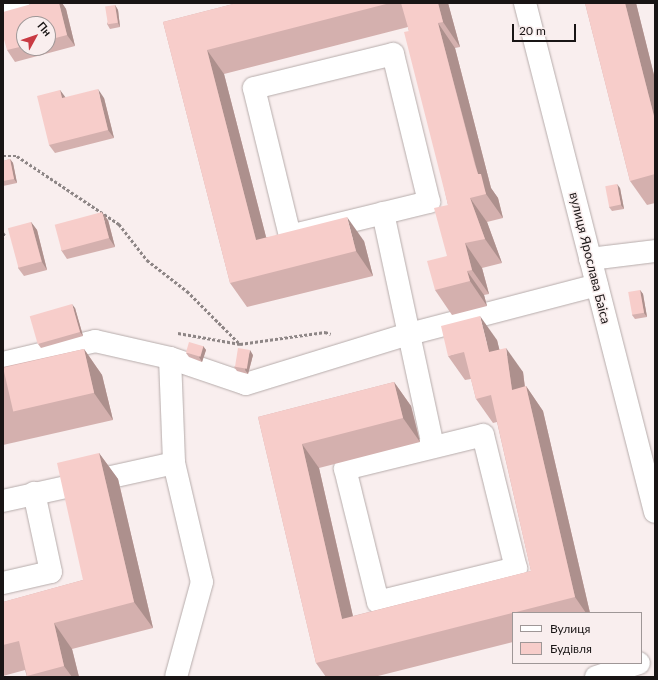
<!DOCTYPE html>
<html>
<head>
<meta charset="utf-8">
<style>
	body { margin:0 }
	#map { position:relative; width:658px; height:680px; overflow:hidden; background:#f9eeee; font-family:Lato,sans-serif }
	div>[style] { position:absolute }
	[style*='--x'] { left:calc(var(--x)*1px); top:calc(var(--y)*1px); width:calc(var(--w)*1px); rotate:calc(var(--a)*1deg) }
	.path>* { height:2.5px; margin-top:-1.25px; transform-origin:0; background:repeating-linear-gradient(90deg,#8e8686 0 3px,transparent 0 5px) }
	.roads { filter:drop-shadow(0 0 1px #b6acab) drop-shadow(0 0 1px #b6acab) }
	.minor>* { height:22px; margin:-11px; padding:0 11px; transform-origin:11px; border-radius:11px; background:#fff }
	.wall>* { inset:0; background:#d4b0ae }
	.shaded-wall>* { inset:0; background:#ad908d }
	.building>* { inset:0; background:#f7cdca; transform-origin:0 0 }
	span { translate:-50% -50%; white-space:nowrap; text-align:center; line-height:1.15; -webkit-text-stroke:3px #f9eeee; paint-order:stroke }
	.street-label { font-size:13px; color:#191515 }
	.frame { position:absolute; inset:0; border:4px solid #191515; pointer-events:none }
	.legend { position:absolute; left:512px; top:612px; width:130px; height:52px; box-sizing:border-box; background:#f9eeee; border:1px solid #9f9797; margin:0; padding:5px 7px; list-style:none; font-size:12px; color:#191515 }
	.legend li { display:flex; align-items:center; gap:8px; height:20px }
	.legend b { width:20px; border:1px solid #9f9797 }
	.north { position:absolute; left:16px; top:16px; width:40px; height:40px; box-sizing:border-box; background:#f9eeee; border:1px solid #9f9797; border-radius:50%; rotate:50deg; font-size:11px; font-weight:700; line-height:16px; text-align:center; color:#191515 }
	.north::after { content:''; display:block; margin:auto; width:14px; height:18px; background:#c93a43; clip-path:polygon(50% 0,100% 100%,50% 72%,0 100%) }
	.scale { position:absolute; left:512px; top:24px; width:64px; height:18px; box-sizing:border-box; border:2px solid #191515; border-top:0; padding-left:5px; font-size:12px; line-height:14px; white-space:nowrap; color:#191515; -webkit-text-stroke:3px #f9eeee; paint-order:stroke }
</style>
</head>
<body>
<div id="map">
	<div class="path">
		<div style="--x:3;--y:156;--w:14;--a:0"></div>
		<div style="--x:17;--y:156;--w:123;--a:33.7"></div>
		<div style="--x:119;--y:224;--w:46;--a:52.1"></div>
		<div style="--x:147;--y:260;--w:51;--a:37.8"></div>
		<div style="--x:187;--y:291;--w:75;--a:45"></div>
		<div style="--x:240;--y:344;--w:86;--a:-8"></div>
		<div style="--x:325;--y:332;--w:6;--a:18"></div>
		<div style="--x:3;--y:233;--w:5;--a:53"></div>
		<div style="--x:178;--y:333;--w:63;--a:10.1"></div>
	</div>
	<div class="roads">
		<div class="minor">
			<div style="--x:525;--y:3;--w:525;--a:75.67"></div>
			<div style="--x:3;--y:7;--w:16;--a:-14"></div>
			<div style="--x:393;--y:54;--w:152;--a:76.3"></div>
			<div style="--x:429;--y:202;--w:143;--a:166.3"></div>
			<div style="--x:290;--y:236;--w:152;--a:-103.7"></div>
			<div style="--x:254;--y:88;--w:143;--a:-13.7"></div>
			<div style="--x:383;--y:213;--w:238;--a:77.9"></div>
			<div style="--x:590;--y:259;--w:65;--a:-7"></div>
			<div style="--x:170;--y:358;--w:105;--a:87.8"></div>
			<div style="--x:174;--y:463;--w:122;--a:76.8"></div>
			<div style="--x:202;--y:582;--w:98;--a:105.3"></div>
			<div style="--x:3;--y:363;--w:95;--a:-13.4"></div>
			<div style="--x:95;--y:341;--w:77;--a:12.8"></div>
			<div style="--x:170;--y:358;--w:80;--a:18.9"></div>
			<div style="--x:246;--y:384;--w:170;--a:-17.1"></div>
			<div style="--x:409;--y:334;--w:194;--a:-14.6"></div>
			<div style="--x:483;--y:435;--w:137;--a:76.1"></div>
			<div style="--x:516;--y:568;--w:142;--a:166.2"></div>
			<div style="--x:378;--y:602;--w:137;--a:-103.9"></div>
			<div style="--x:345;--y:469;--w:142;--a:-13.8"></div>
			<div style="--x:3;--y:501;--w:175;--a:-12.5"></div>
			<div style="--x:3;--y:583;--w:49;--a:-12.9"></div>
			<div style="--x:51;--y:572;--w:81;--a:-102.1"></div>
			<div style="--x:596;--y:677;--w:45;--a:-18"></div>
		</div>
	</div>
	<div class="wall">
		<div style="clip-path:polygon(evenodd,35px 3px,62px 3px,66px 9px,75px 46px,15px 62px,7px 50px,35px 3px,24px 24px,48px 24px,48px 48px,24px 48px,24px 24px)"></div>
		<div style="clip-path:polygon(237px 3px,448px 3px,460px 47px,455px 48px,491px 188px,498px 198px,503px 218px,487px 222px,502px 263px,482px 268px,489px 294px,484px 295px,487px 306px,452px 315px,435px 290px,447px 256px,448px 205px,408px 27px,224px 74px,266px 237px,364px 241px,373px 276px,247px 307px,230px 283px,163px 22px)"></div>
		<div style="clip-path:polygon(585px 3px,636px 3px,655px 79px,655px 203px,647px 205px,630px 181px)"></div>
		<div style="clip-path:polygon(115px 5px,118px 10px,120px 27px,110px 29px,107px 24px)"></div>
		<div style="clip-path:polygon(60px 90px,65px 98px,104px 98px,114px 138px,55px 153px,49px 145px)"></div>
		<div style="clip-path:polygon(10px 159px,13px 163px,17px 183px,3px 186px,3px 161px)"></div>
		<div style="clip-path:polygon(620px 188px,624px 209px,612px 211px,609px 207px)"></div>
		<div style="clip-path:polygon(108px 220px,115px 247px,67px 259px,61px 250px)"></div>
		<div style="clip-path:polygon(31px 222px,37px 230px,47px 270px,24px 276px,18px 268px)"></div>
		<div style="clip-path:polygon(640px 290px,643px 294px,647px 317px,635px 319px,632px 315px)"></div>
		<div style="clip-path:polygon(75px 308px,83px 336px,41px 348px,38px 344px)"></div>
		<div style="clip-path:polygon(497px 340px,499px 349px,523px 372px,525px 387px,526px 386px,543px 411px,590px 613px,513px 613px,513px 642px,374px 677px,326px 677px,316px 663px,258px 417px,394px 382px,411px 406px,420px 442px,319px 468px,353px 616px,531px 571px,497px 422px,493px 423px,476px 399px,471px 379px,465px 380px,448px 356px)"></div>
		<div style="clip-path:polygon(203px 346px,206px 350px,202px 362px,189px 357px,186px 353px)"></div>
		<div style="clip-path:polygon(84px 349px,102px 375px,113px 420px,3px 445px,3px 367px)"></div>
		<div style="clip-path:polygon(253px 355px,248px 374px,237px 371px,234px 367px)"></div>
		<div style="clip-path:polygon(99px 453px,118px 479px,153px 628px,72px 649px,79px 677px,27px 677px,25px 670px,3px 676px,3px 602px,83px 580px)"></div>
	</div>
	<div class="shaded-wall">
		<div style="clip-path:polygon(59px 3px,62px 3px,66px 9px,75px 46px,67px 35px)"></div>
		<div style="clip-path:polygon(438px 3px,448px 3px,460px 47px,443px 22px)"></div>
		<div style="clip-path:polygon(625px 3px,636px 3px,655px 79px,655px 120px)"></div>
		<div style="clip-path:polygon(115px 5px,118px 10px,120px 27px,118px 23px)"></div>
		<div style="clip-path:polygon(438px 23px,455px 48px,491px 188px,498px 198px,503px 218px,486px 194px,478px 174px)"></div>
		<div style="clip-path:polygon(207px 50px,224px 74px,273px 264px,256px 240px)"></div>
		<div style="clip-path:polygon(98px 89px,104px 98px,114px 138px,108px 130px)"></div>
		<div style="clip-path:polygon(60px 90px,66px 98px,62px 98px)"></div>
		<div style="clip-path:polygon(10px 159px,13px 163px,17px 183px,14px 179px)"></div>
		<div style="clip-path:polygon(617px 184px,620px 188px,624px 209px,621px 205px)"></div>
		<div style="clip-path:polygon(470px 198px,487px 222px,502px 263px,485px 239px)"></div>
		<div style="clip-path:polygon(102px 212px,108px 220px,115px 247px,109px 238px)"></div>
		<div style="clip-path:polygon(347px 217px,364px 241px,373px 276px,356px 251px)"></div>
		<div style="clip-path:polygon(31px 222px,37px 230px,47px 270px,42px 262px)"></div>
		<div style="clip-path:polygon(465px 243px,482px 268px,489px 294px,472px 270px)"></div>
		<div style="clip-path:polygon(467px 271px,484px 295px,487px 306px,470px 281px)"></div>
		<div style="clip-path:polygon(640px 290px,643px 294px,647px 317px,644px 313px)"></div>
		<div style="clip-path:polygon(72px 304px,75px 308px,83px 336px,80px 332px)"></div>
		<div style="clip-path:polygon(480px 316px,497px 340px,506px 376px,489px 352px)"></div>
		<div style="clip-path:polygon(203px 346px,206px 350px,202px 362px,199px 357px)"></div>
		<div style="clip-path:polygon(506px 348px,523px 372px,528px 414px,512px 390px)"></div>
		<div style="clip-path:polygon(84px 349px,102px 375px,113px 420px,94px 393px)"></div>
		<div style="clip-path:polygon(250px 350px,253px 355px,248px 374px,245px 370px)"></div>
		<div style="clip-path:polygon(394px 382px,411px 406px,420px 442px,403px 418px)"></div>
		<div style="clip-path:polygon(526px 386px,543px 411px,590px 613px,586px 613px,575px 597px)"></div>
		<div style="clip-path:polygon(302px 444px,319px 468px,359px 643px,342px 619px)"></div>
		<div style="clip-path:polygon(99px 453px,118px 479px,153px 628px,134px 602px)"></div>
		<div style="clip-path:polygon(54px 623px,72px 649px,79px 677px,72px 677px,64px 666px)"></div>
	</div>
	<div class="building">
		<div style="clip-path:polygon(35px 3px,59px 3px,67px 35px,48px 40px,48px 24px,24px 24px,24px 46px,7px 50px,3px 36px,3px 12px)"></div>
		<div style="clip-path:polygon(237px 3px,390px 3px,207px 50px,256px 240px,347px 217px,356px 251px,230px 283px,163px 22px)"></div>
		<div style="clip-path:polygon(401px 3px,438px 3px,443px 22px,438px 23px,475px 165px,478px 174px,481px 174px,486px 194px,470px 198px,485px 239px,465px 243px,472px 270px,467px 271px,470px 281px,435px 290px,427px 261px,447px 256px,434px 208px,448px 205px,404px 32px,409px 31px)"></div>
		<div style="clip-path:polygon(585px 3px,625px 3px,655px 120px,655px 174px,630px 181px)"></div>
		<div style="left:115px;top:5px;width:18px;height:10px;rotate:81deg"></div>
		<div style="clip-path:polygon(98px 89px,108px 130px,49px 145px,37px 96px,60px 90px,62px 98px)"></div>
		<div style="clip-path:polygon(10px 159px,14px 179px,3px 181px,3px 161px)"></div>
		<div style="left:617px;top:184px;width:21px;height:12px;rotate:79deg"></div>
		<div style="left:102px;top:212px;width:27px;height:49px;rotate:75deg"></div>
		<div style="left:31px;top:222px;width:41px;height:24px;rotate:75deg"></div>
		<div style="left:640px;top:290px;width:23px;height:12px;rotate:80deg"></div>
		<div style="left:72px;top:304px;width:29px;height:44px;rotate:74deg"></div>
		<div style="clip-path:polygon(480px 316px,489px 352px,506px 348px,512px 390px,526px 386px,575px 597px,316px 663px,258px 417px,394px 382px,403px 418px,302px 444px,342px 619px,531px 571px,491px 395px,476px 399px,464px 352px,448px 356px,441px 326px)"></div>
		<div style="left:189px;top:342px;width:15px;height:11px;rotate:16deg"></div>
		<div style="left:238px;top:348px;width:12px;height:19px;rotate:9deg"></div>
		<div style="left:84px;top:349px;width:45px;height:83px;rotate:77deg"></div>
		<div style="clip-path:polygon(99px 453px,134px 602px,54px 623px,64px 666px,27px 676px,19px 641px,3px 645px,3px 602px,83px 580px,57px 463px)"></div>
	</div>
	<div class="street-label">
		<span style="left:590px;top:258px;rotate:76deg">вулиця Ярослава Баіса</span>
	</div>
	<div class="frame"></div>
	<ul class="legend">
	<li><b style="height:5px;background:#fff"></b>Вулиця</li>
	<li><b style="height:11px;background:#f7cdca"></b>Будівля</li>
	</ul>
	<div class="north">Пн</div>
	<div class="scale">20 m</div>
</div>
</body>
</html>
